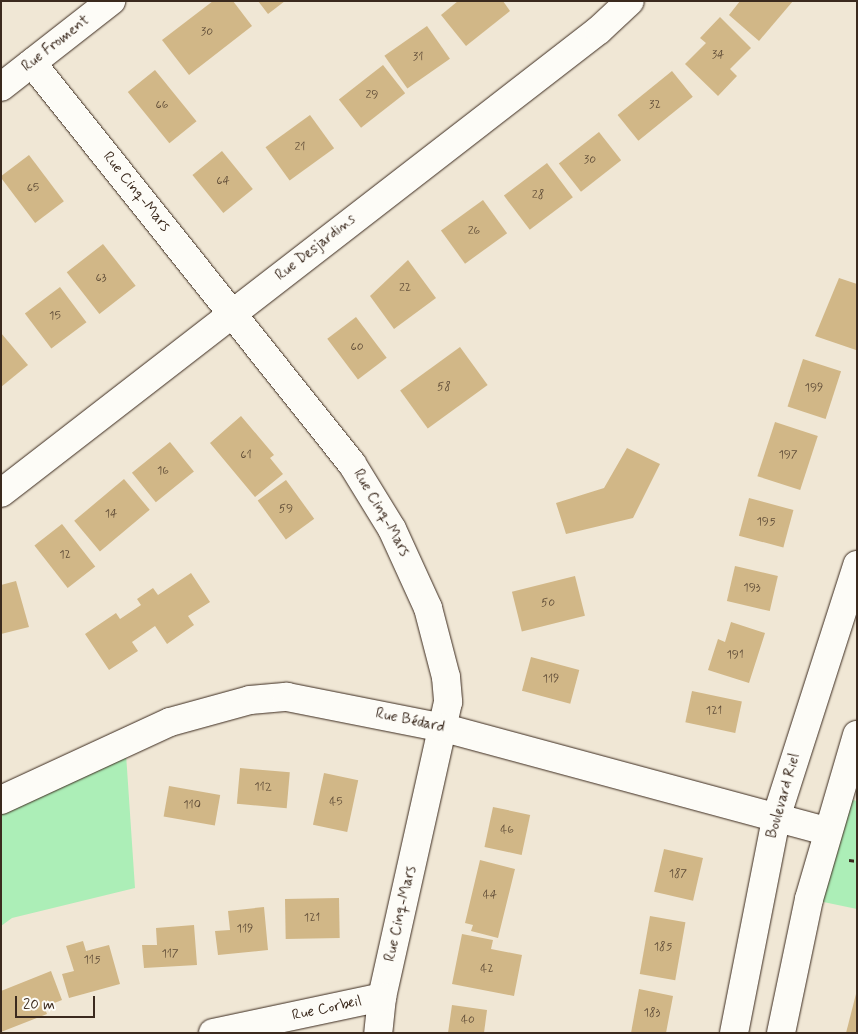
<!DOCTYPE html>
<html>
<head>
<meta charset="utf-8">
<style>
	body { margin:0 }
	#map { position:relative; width:858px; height:1034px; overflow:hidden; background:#f0e7d5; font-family:Mynerve,sans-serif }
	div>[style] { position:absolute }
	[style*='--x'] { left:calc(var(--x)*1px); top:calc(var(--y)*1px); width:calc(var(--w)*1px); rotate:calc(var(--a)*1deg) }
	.green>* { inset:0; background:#aceeb7 }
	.building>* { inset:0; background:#d1b787; transform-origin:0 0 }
	.path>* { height:3px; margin-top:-1.5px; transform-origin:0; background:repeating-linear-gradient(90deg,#3b2a1e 0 5px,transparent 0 9px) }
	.roads { filter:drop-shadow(0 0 1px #3b2a1e) drop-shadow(0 0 1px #3b2a1e) }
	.street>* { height:28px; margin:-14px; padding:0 14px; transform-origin:14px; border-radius:14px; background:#fdfcf7 }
	.secondary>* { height:28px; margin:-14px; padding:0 14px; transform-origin:14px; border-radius:14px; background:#fdfcf7 }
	span { translate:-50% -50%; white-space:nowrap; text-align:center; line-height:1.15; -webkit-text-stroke:4.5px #fdfcf7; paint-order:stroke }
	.number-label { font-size:12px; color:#604d38 }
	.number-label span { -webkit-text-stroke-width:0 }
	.street-label { font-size:15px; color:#3b2a1e }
	.frame { position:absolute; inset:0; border:2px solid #3b2a1e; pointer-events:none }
	.scale { position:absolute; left:15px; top:996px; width:80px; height:22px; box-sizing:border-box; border:2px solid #3b2a1e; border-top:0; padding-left:6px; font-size:15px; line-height:18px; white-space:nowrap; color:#3b2a1e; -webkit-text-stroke:4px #fdfcf7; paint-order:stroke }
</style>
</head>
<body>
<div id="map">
	<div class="green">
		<div style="clip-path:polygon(125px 739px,135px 888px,12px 918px,1px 926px,1px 783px,9px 795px)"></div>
		<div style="clip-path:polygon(837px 796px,857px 801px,857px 909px,809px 899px)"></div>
	</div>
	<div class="building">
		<div style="clip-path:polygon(213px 1px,233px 1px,252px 26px,189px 75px,162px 40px)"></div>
		<div style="clip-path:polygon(258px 1px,285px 1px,268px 14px)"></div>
		<div style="clip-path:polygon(458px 1px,503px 1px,510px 11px,466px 46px,441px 15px)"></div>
		<div style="clip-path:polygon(740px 1px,793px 1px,759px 41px,729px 15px)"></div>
		<div style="clip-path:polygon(720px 17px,751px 48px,730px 69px,737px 76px,718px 96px,685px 64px,706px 43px,700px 38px)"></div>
		<div style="left:427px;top:26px;width:40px;height:52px;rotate:55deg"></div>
		<div style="left:383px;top:65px;width:36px;height:56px;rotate:52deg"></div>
		<div style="left:155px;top:70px;width:66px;height:35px;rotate:51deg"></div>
		<div style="left:672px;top:71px;width:33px;height:70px;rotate:51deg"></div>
		<div style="left:310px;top:115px;width:41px;height:55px;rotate:54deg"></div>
		<div style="left:599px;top:132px;width:36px;height:51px;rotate:52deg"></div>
		<div style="left:222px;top:151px;width:49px;height:38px;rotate:51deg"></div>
		<div style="left:29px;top:155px;width:58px;height:36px;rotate:53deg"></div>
		<div style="left:547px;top:163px;width:43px;height:54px;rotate:53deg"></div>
		<div style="left:483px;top:200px;width:41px;height:52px;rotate:54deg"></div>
		<div style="left:103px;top:244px;width:53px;height:46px;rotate:52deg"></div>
		<div style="clip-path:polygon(408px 260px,436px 298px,394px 329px,370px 296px)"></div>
		<div style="clip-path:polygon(839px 278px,857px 284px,856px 350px,815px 336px)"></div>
		<div style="left:60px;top:287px;width:44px;height:44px;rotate:53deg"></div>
		<div style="left:356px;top:317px;width:51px;height:36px;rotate:53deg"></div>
		<div style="clip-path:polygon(1px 333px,28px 365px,1px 387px)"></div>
		<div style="left:460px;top:347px;width:47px;height:74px;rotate:54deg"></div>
		<div style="left:803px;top:359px;width:40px;height:50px;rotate:18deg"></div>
		<div style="clip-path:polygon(241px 416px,274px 455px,270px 458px,283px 474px,255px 497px,210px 443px)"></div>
		<div style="left:775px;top:422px;width:45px;height:57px;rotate:18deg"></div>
		<div style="left:170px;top:442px;width:38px;height:49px;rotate:51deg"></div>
		<div style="clip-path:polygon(627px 448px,660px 464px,633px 518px,566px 534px,556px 503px,604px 488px)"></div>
		<div style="left:124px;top:479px;width:40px;height:65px;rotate:50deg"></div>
		<div style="left:286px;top:480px;width:48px;height:35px;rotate:54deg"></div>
		<div style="left:749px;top:498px;width:46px;height:39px;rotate:15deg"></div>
		<div style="left:62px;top:524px;width:54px;height:35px;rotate:52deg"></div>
		<div style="left:735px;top:566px;width:44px;height:36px;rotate:13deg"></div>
		<div style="clip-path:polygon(191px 573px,210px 602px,188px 616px,194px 625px,167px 644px,155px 626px,132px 642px,138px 651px,109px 670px,85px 634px,116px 613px,120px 619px,141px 605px,137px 599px,153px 588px,158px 595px)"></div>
		<div style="left:575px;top:576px;width:41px;height:65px;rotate:76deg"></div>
		<div style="clip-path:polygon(16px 581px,29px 627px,1px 634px,1px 585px)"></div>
		<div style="clip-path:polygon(731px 622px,765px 633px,749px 683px,708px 670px,718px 639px,725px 642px)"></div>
		<div style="left:531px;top:657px;width:50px;height:35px;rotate:15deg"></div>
		<div style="left:692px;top:691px;width:51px;height:32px;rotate:12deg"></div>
		<div style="left:240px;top:768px;width:50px;height:36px;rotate:5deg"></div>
		<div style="left:324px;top:773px;width:35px;height:53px;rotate:12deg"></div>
		<div style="left:169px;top:786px;width:52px;height:31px;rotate:10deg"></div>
		<div style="left:493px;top:807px;width:38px;height:41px;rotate:12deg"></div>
		<div style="left:664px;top:849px;width:40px;height:44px;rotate:13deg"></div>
		<div style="clip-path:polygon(480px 860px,515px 869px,498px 938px,471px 931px,473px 925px,465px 923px)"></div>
		<div style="left:339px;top:898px;width:40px;height:54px;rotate:89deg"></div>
		<div style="clip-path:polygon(264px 907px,268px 950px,218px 955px,215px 931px,230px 930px,228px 911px)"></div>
		<div style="left:650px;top:916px;width:36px;height:59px;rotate:10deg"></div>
		<div style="clip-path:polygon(194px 925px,197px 965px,144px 968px,142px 945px,157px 945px,156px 928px)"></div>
		<div style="clip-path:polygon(462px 934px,493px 940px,491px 949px,522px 955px,514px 996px,452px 984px)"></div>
		<div style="clip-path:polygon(83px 941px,86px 951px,109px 945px,120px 984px,69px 998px,62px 974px,74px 971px,66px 946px)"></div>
		<div style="clip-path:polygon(51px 971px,62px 1000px,44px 1007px,47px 1014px,1px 1032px,1px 991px)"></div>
		<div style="clip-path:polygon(639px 989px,673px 996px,666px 1033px,631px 1033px)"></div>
		<div style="clip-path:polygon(856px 994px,857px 1033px,846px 1033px)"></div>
		<div style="clip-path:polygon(452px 1005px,487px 1010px,484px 1033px,448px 1033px)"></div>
	</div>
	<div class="path">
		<div style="--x:849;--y:860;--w:8;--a:7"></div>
	</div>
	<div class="roads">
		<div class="street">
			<div style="--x:32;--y:63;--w:513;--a:51.41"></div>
			<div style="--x:352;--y:464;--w:76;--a:58.4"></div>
			<div style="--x:392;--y:529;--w:87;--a:65.5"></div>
			<div style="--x:428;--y:608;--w:71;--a:75.4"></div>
			<div style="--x:446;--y:677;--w:25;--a:85"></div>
			<div style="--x:448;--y:702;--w:302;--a:102.6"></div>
			<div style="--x:382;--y:997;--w:36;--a:96"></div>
			<div style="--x:1;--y:87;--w:140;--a:-38"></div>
			<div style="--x:1;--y:493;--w:756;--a:-37.75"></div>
			<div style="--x:599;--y:30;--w:42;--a:-43.1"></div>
			<div style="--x:1;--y:800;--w:186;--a:-24.8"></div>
			<div style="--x:170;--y:722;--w:83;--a:-15.4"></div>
			<div style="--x:250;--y:700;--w:37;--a:-5"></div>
			<div style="--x:287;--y:697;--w:160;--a:11.2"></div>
			<div style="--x:444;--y:728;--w:397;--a:15.1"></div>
			<div style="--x:213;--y:1033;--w:173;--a:-12"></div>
		</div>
		<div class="secondary">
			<div style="--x:734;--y:1033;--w:219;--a:-78.9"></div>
			<div style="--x:776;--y:818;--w:266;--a:-72.2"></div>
			<div style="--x:781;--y:1033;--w:137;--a:-78.2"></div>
			<div style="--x:809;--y:899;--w:171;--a:-73.7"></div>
		</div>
	</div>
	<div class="number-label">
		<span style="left:207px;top:33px">30</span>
		<span style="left:718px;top:56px">34</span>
		<span style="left:418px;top:58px">31</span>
		<span style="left:372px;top:96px">29</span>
		<span style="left:162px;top:106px">66</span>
		<span style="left:655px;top:106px">32</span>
		<span style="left:300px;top:148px">21</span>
		<span style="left:590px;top:161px">30</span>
		<span style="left:223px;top:182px">64</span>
		<span style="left:33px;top:189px">65</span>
		<span style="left:538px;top:196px">28</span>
		<span style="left:474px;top:232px">26</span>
		<span style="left:101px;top:279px">63</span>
		<span style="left:405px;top:289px">22</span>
		<span style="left:55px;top:317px">15</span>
		<span style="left:357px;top:348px">60</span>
		<span style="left:444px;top:388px">58</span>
		<span style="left:814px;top:389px">199</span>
		<span style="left:246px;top:456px">61</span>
		<span style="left:788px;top:456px">197</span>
		<span style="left:163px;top:472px">16</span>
		<span style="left:286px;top:510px">59</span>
		<span style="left:111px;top:515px">14</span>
		<span style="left:766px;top:523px">195</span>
		<span style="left:65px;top:556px">12</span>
		<span style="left:752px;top:589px">193</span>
		<span style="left:548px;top:604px">50</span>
		<span style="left:735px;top:656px">191</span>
		<span style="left:551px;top:680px">119</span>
		<span style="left:714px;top:712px">121</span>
		<span style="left:263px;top:788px">112</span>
		<span style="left:336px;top:803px">45</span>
		<span style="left:192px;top:806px">110</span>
		<span style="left:507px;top:831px">46</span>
		<span style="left:678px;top:875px">187</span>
		<span style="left:490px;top:896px">44</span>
		<span style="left:312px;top:919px">121</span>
		<span style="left:245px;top:930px">119</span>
		<span style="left:663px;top:948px">185</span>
		<span style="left:170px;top:955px">117</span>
		<span style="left:92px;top:961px">115</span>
		<span style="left:487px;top:970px">42</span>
		<span style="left:652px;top:1014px">183</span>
		<span style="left:468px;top:1021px">40</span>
	</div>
	<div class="street-label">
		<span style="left:56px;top:44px;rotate:-38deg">Rue Froment</span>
		<span style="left:136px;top:192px;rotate:51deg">Rue Cinq-Mars</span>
		<span style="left:316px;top:248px;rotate:-38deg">Rue Desjardins</span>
		<span style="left:381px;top:513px;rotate:60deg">Rue Cinq-Mars</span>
		<span style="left:410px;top:721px;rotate:12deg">Rue Bédard</span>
		<span style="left:784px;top:796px;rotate:-74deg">Boulevard Riel</span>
		<span style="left:401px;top:914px;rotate:-77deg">Rue Cinq-Mars</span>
		<span style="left:327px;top:1009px;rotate:-12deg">Rue Corbeil</span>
	</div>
	<div class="frame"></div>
	<div class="scale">20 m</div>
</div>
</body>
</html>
